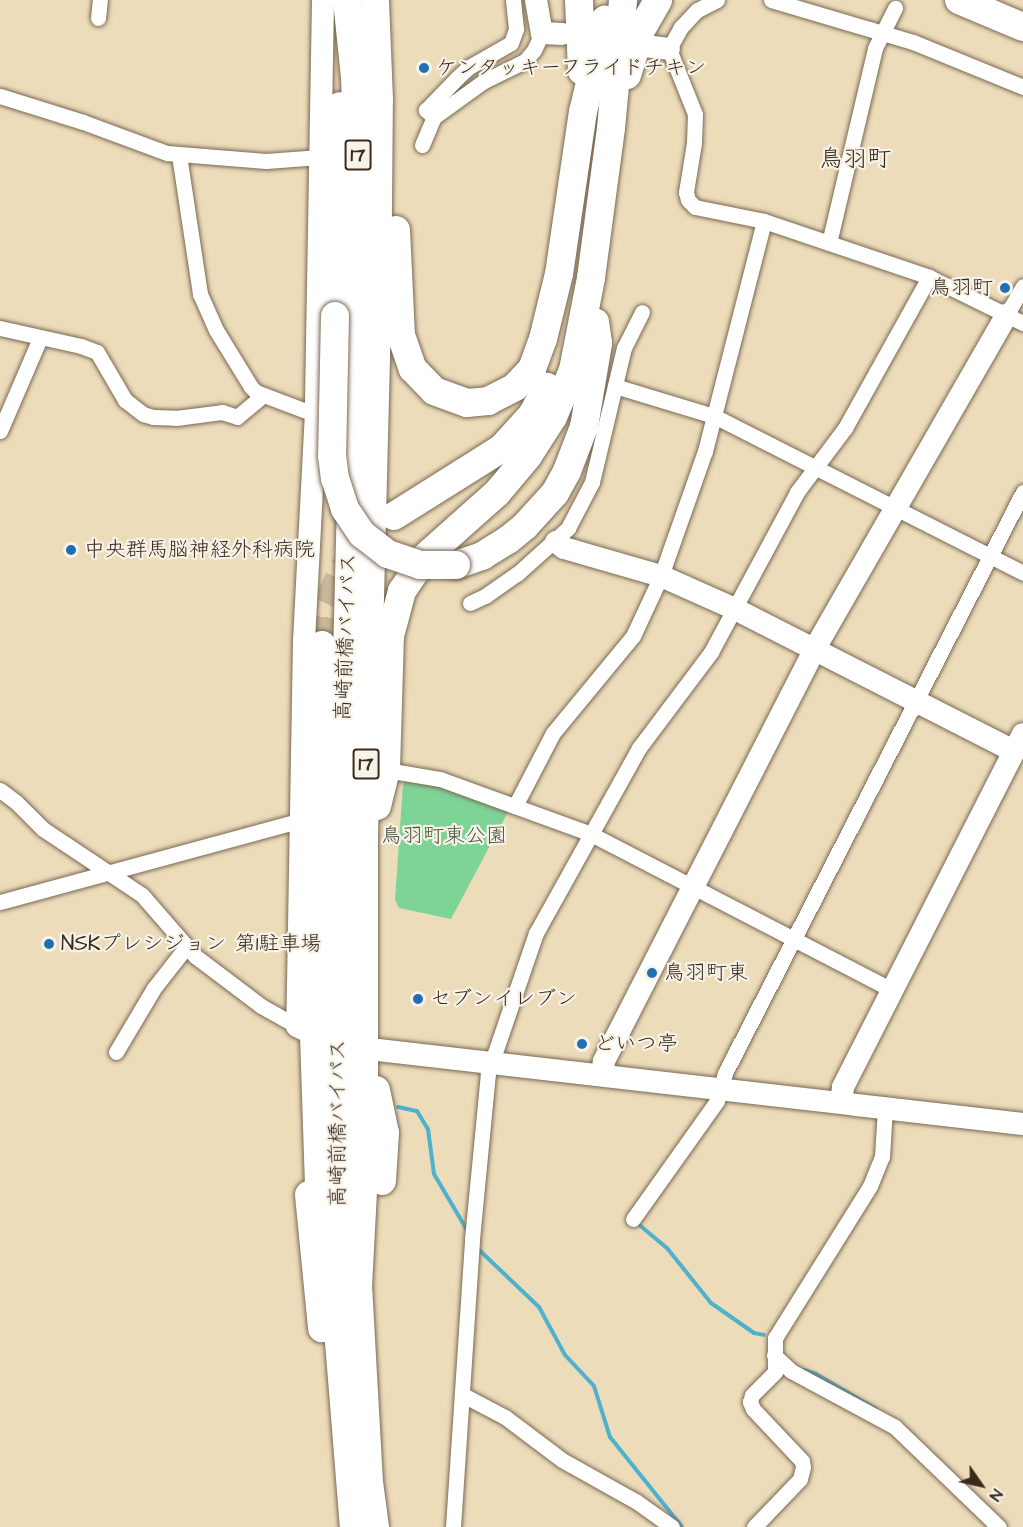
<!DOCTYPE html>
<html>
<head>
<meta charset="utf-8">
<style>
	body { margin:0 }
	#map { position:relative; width:1023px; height:1527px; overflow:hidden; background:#eddcb9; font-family:"Architects Daughter","Klee One",sans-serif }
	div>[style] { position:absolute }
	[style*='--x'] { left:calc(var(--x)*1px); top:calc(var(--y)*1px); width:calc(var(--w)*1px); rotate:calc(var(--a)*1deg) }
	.green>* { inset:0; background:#7ed397 }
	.stream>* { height:4px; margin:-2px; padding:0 2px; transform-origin:2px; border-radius:2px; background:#4eb1cd }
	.highway-tunnel>* { height:28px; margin-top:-14px; transform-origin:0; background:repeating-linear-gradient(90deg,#c9b89a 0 28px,transparent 0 42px) }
	.roads { filter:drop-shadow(0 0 2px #796854) drop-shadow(0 0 2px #796854) }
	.street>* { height:15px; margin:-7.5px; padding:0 7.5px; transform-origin:7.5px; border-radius:7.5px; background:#fff }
	.secondary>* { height:22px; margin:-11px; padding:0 11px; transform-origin:11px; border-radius:11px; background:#fff }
	.highway>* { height:28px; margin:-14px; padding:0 14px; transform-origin:14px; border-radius:14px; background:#fff }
	.bridges { filter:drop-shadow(0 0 2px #796854) drop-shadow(0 0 2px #796854) }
	.highway-bridge>* { height:28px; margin:-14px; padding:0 14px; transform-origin:14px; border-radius:14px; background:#fff }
	.dots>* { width:16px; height:16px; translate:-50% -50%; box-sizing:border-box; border:3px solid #f7f3e8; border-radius:50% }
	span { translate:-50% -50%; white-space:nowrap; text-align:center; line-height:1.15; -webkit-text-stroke:4.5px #f7f3e8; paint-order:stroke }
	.shield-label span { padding:2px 4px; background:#f7f3e8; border:2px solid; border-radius:4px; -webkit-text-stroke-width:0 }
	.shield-label { font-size:20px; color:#3b2a1e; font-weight:700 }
	.poi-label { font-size:21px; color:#3b2a1e }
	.left { translate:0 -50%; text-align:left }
	.right { translate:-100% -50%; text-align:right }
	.street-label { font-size:21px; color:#3b2a1e }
	.park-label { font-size:21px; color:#4c543c }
	.quarter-label { font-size:24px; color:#3b2a1e }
	.north { position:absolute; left:951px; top:1455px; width:60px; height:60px; -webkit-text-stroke:4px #f7f3e8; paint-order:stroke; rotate:124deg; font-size:16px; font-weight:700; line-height:24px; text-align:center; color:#3b2a1e }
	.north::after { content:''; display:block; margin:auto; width:21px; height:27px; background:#3b2a1e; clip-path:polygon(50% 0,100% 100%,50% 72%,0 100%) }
</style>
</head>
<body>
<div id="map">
	<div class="green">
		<div style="clip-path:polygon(408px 778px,428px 781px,509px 810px,451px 919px,399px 908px,395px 900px,403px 784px)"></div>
	</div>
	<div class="stream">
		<div style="--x:398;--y:1107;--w:19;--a:12"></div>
		<div style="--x:417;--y:1111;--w:21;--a:59"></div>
		<div style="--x:428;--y:1129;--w:45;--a:82.4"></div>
		<div style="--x:434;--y:1174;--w:65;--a:59.5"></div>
		<div style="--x:637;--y:1223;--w:39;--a:40"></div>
		<div style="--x:667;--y:1248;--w:70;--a:51.3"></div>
		<div style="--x:711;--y:1303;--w:52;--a:34.9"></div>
		<div style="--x:754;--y:1333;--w:10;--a:11"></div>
		<div style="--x:476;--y:1247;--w:87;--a:43.6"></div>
		<div style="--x:539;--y:1307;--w:55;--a:61.6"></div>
		<div style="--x:565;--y:1355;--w:42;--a:46.9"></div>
		<div style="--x:594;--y:1386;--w:53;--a:72.6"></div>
		<div style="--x:610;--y:1437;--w:115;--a:51.3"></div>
		<div style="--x:804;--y:1370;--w:13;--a:18"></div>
		<div style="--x:816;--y:1374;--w:69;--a:30.3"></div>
	</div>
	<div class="highway-tunnel">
		<div style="--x:322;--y:645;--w:41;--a:-83"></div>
		<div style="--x:327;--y:604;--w:38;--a:-65"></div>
		<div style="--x:343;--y:570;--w:21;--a:-53"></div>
	</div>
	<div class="roads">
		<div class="street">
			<div style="--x:717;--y:0;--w:22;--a:153"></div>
			<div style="--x:697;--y:10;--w:23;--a:133"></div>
			<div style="--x:681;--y:27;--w:25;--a:119"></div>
			<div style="--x:669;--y:49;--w:70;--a:68.2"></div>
			<div style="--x:695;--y:114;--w:29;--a:92"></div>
			<div style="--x:694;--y:143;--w:50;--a:99.3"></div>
			<div style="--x:686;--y:192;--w:8;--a:76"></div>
			<div style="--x:688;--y:200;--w:10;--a:45"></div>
			<div style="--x:695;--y:207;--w:70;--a:11.5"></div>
			<div style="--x:764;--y:221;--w:174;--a:18.7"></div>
			<div style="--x:929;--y:277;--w:105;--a:26.1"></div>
			<div style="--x:771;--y:0;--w:148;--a:16.5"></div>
			<div style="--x:913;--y:42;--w:119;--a:22.2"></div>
			<div style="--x:98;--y:18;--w:18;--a:-84"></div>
			<div style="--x:0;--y:96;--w:87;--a:17.4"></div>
			<div style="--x:83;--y:122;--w:90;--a:20.3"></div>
			<div style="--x:167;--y:153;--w:99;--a:4.6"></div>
			<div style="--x:266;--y:161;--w:54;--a:-4.2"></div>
			<div style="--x:434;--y:117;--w:11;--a:-139"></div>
			<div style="--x:426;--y:110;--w:45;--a:-45.9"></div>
			<div style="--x:457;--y:78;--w:16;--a:-43"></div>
			<div style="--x:469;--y:67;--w:48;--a:-29.7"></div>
			<div style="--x:511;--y:43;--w:15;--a:-70"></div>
			<div style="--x:516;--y:29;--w:29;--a:-96"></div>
			<div style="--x:422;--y:145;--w:30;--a:-67"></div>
			<div style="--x:434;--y:117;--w:62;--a:-35.8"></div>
			<div style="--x:484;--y:81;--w:46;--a:-26"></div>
			<div style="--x:525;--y:61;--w:14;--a:-51"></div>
			<div style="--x:534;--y:50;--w:19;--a:-65"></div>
			<div style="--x:179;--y:155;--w:141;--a:81.4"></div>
			<div style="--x:200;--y:294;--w:39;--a:66"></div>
			<div style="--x:216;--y:330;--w:67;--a:58.4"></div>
			<div style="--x:251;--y:387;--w:7;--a:45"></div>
			<div style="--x:256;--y:392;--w:57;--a:20.7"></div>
			<div style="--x:309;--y:412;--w:7;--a:0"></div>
			<div style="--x:829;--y:243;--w:200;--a:-76.7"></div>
			<div style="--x:875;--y:48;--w:45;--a:-63.4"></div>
			<div style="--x:1007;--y:314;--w:32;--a:-60"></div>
			<div style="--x:0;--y:328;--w:83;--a:12.5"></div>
			<div style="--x:81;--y:346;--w:17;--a:21"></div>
			<div style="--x:97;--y:352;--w:56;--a:59.7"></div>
			<div style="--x:125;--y:400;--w:23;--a:38"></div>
			<div style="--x:143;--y:414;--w:10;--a:17"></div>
			<div style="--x:153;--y:417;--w:23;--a:2"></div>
			<div style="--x:176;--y:418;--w:46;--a:-7.4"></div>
			<div style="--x:222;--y:412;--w:16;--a:18"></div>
			<div style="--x:237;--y:417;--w:34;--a:-40"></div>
			<div style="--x:615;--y:386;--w:103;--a:16.9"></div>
			<div style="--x:714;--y:416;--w:347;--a:26.9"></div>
			<div style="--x:0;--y:431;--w:101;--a:-66.7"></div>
			<div style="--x:470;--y:603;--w:17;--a:-25"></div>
			<div style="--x:485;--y:596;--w:39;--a:-35"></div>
			<div style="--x:517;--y:574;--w:69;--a:-42"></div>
			<div style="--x:568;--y:528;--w:52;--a:-62.4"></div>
			<div style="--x:592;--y:482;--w:138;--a:-76.6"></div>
			<div style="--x:624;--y:348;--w:40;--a:-63.4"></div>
			<div style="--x:398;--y:772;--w:43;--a:9.5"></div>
			<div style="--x:440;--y:779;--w:161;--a:20"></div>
			<div style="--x:591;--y:834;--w:339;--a:27.4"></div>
			<div style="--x:0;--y:790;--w:20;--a:37"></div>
			<div style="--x:16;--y:802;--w:38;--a:45"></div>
			<div style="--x:43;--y:829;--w:119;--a:33.7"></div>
			<div style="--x:142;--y:895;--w:81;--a:49"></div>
			<div style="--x:195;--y:956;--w:83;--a:37.1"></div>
			<div style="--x:261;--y:1006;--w:41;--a:29.1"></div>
			<div style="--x:515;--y:806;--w:82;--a:-62.5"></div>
			<div style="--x:553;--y:733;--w:126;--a:-50.5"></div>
			<div style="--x:633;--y:636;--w:66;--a:-65"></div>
			<div style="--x:661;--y:576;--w:133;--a:-70.6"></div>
			<div style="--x:705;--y:451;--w:237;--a:-75.6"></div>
			<div style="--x:0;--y:902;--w:310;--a:-15.2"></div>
			<div style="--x:116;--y:1052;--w:74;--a:-59.3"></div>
			<div style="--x:154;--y:988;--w:52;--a:-52"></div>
			<div style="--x:633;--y:1219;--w:145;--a:-54.6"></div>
			<div style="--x:717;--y:1101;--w:29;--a:-74"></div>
			<div style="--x:725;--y:1073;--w:653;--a:-62.85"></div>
			<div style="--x:774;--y:1355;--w:23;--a:43"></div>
			<div style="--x:791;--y:1371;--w:118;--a:28.3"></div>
			<div style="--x:895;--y:1427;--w:144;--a:43.9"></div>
			<div style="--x:463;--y:1395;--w:47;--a:27.6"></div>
			<div style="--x:505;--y:1417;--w:71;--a:37"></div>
			<div style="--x:562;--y:1460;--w:86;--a:29.2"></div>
			<div style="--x:637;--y:1502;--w:43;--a:35.5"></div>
			<div style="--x:453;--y:1527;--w:289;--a:-86.2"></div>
			<div style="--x:472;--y:1239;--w:167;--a:-84.5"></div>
			<div style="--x:488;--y:1073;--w:148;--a:-71.1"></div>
			<div style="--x:536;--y:933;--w:212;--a:-60.9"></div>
			<div style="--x:639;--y:748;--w:120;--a:-53.1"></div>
			<div style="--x:711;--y:652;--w:182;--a:-61.7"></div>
			<div style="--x:797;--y:492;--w:80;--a:-53.1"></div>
			<div style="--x:845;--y:428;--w:173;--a:-60.9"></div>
			<div style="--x:754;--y:1527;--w:66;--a:-46.2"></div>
			<div style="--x:800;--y:1479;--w:12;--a:-76"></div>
			<div style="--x:803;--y:1467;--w:6;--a:-99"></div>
			<div style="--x:802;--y:1461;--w:71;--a:-133.3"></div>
			<div style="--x:753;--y:1409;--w:8;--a:-113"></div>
			<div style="--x:750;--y:1402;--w:7;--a:-74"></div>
			<div style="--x:752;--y:1395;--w:33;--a:-45"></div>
			<div style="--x:775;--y:1372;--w:34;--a:-90"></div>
			<div style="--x:775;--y:1338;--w:179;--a:-58"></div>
			<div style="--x:870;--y:1186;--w:31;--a:-68"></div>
			<div style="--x:882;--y:1157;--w:49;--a:-86.5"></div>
		</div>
		<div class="secondary">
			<div style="--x:323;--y:0;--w:412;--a:91"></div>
			<div style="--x:316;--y:412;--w:229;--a:93"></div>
			<div style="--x:304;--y:641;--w:385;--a:91"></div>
			<div style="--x:297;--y:1026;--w:32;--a:26"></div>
			<div style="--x:326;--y:1040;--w:27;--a:15"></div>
			<div style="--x:352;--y:1047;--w:675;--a:6.55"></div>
			<div style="--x:536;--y:0;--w:34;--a:80"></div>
			<div style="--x:542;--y:33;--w:20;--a:3"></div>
			<div style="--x:645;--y:46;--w:24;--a:7"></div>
			<div style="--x:556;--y:542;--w:10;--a:37"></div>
			<div style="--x:564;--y:548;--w:101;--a:16.1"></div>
			<div style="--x:661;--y:576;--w:81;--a:24"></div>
			<div style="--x:735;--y:609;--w:313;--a:27"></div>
			<div style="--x:602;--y:1074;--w:13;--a:-81"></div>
			<div style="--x:604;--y:1061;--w:462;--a:-62.9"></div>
			<div style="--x:814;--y:650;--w:387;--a:-60.1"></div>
			<div style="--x:841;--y:1102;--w:15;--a:-82"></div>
			<div style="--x:843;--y:1087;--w:396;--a:-63"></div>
		</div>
		<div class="highway">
			<div style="--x:347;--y:0;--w:77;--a:84.1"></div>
			<div style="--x:355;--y:77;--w:115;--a:88"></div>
			<div style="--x:359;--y:192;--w:851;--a:91.48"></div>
			<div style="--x:337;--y:1043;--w:299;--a:89.6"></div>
			<div style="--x:339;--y:1342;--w:186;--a:85.4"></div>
			<div style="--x:579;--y:0;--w:71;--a:87.6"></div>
			<div style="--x:959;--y:0;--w:69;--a:22.9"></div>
			<div style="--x:627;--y:75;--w:47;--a:-72.7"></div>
			<div style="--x:641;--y:30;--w:34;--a:-60"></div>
			<div style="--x:396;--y:230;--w:105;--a:87.3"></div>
			<div style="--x:401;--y:335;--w:36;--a:71"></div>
			<div style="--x:413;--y:369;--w:30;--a:46"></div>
			<div style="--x:434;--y:391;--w:35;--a:20"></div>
			<div style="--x:467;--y:403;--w:21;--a:-5"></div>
			<div style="--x:488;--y:401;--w:30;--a:-27"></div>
			<div style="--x:515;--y:387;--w:25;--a:-47"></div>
			<div style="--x:532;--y:369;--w:32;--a:-70"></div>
			<div style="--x:543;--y:339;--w:67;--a:-76.2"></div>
			<div style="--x:559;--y:274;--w:164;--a:-81.6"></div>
			<div style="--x:583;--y:112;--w:95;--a:-76.6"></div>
			<div style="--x:335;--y:316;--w:154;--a:-89.6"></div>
			<div style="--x:336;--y:162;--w:56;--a:-85.9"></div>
			<div style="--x:394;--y:516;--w:128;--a:-32.2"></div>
			<div style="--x:502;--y:448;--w:45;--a:-47.7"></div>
			<div style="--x:532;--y:415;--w:32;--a:-62"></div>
			<div style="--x:456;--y:565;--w:28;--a:-19"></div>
			<div style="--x:482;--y:556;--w:31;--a:-32"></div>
			<div style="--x:508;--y:540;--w:22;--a:-39"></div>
			<div style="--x:525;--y:526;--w:45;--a:-47.7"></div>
			<div style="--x:555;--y:493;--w:25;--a:-61"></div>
			<div style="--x:567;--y:471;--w:47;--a:-68.9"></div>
			<div style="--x:584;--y:427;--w:85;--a:-80.5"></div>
			<div style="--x:598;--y:343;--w:21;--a:-98"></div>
			<div style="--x:377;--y:806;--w:38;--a:-76"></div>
			<div style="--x:386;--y:769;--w:133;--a:-88.3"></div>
			<div style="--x:390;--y:636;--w:47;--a:-75.1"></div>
			<div style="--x:402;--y:591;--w:40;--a:-56"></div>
			<div style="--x:424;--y:558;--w:98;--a:-41.7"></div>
			<div style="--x:497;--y:493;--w:48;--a:-50"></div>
			<div style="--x:528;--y:456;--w:46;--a:-57.3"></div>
			<div style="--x:553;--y:417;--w:51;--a:-66.9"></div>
			<div style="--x:573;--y:370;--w:94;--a:-78.9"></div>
			<div style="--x:591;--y:278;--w:151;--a:-82.4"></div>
			<div style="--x:611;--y:128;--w:129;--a:-84.6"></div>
			<div style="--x:376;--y:1090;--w:44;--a:78.2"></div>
			<div style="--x:385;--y:1133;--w:48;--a:93.6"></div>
			<div style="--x:309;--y:1195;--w:134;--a:84.4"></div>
			<div style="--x:320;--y:1216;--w:181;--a:-91.9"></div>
			<div style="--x:314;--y:1035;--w:390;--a:-88.8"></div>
			<div style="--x:375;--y:1527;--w:45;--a:-97.6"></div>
			<div style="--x:369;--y:1482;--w:195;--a:-93.2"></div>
			<div style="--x:358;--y:1287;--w:116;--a:-87"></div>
			<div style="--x:364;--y:1171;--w:335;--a:-90"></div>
			<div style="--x:364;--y:836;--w:518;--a:-88.56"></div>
			<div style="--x:377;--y:318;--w:218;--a:-89.5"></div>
			<div style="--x:379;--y:100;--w:100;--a:-92.3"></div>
		</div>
	</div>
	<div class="bridges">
		<div class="highway-bridge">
			<div style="--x:335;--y:316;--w:139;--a:91.2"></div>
			<div style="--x:332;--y:455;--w:23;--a:83"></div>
			<div style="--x:335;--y:478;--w:33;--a:72"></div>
			<div style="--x:345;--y:509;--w:30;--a:56"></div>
			<div style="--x:362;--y:534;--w:33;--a:38"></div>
			<div style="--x:388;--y:554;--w:34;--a:19"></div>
			<div style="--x:420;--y:565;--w:36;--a:0"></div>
		</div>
	</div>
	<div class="dots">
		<div style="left:424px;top:68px;background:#1f6fb2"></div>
		<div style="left:1005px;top:288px;background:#1f6fb2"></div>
		<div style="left:71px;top:550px;background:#1f6fb2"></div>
		<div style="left:49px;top:944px;background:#1f6fb2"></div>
		<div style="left:652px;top:973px;background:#1f6fb2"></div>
		<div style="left:418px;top:999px;background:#1f6fb2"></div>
		<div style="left:582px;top:1044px;background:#1f6fb2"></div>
	</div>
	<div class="shield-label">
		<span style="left:358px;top:155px">17</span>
		<span style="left:366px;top:764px">17</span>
	</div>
	<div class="poi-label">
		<span class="left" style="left:436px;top:68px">ケンタッキーフライドチキン</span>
		<span class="right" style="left:993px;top:288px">鳥羽町</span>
		<span class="left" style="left:84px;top:550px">中央群馬脳神経外科病院</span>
		<span class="left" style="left:61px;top:944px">NSKプレシジョン 第1駐車場</span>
		<span class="left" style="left:664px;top:973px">鳥羽町東</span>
		<span class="left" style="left:430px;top:999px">セブンイレブン</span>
		<span class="left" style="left:594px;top:1044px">どいつ亭</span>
	</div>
	<div class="street-label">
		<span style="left:346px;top:637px;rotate:-88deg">高崎前橋バイパス</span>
		<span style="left:338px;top:1123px;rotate:-90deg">高崎前橋バイパス</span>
	</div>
	<div class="park-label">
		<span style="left:444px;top:836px">鳥羽町東公園</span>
	</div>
	<div class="quarter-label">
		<span style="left:855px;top:160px">鳥羽町</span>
	</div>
	<div class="north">N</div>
</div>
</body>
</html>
